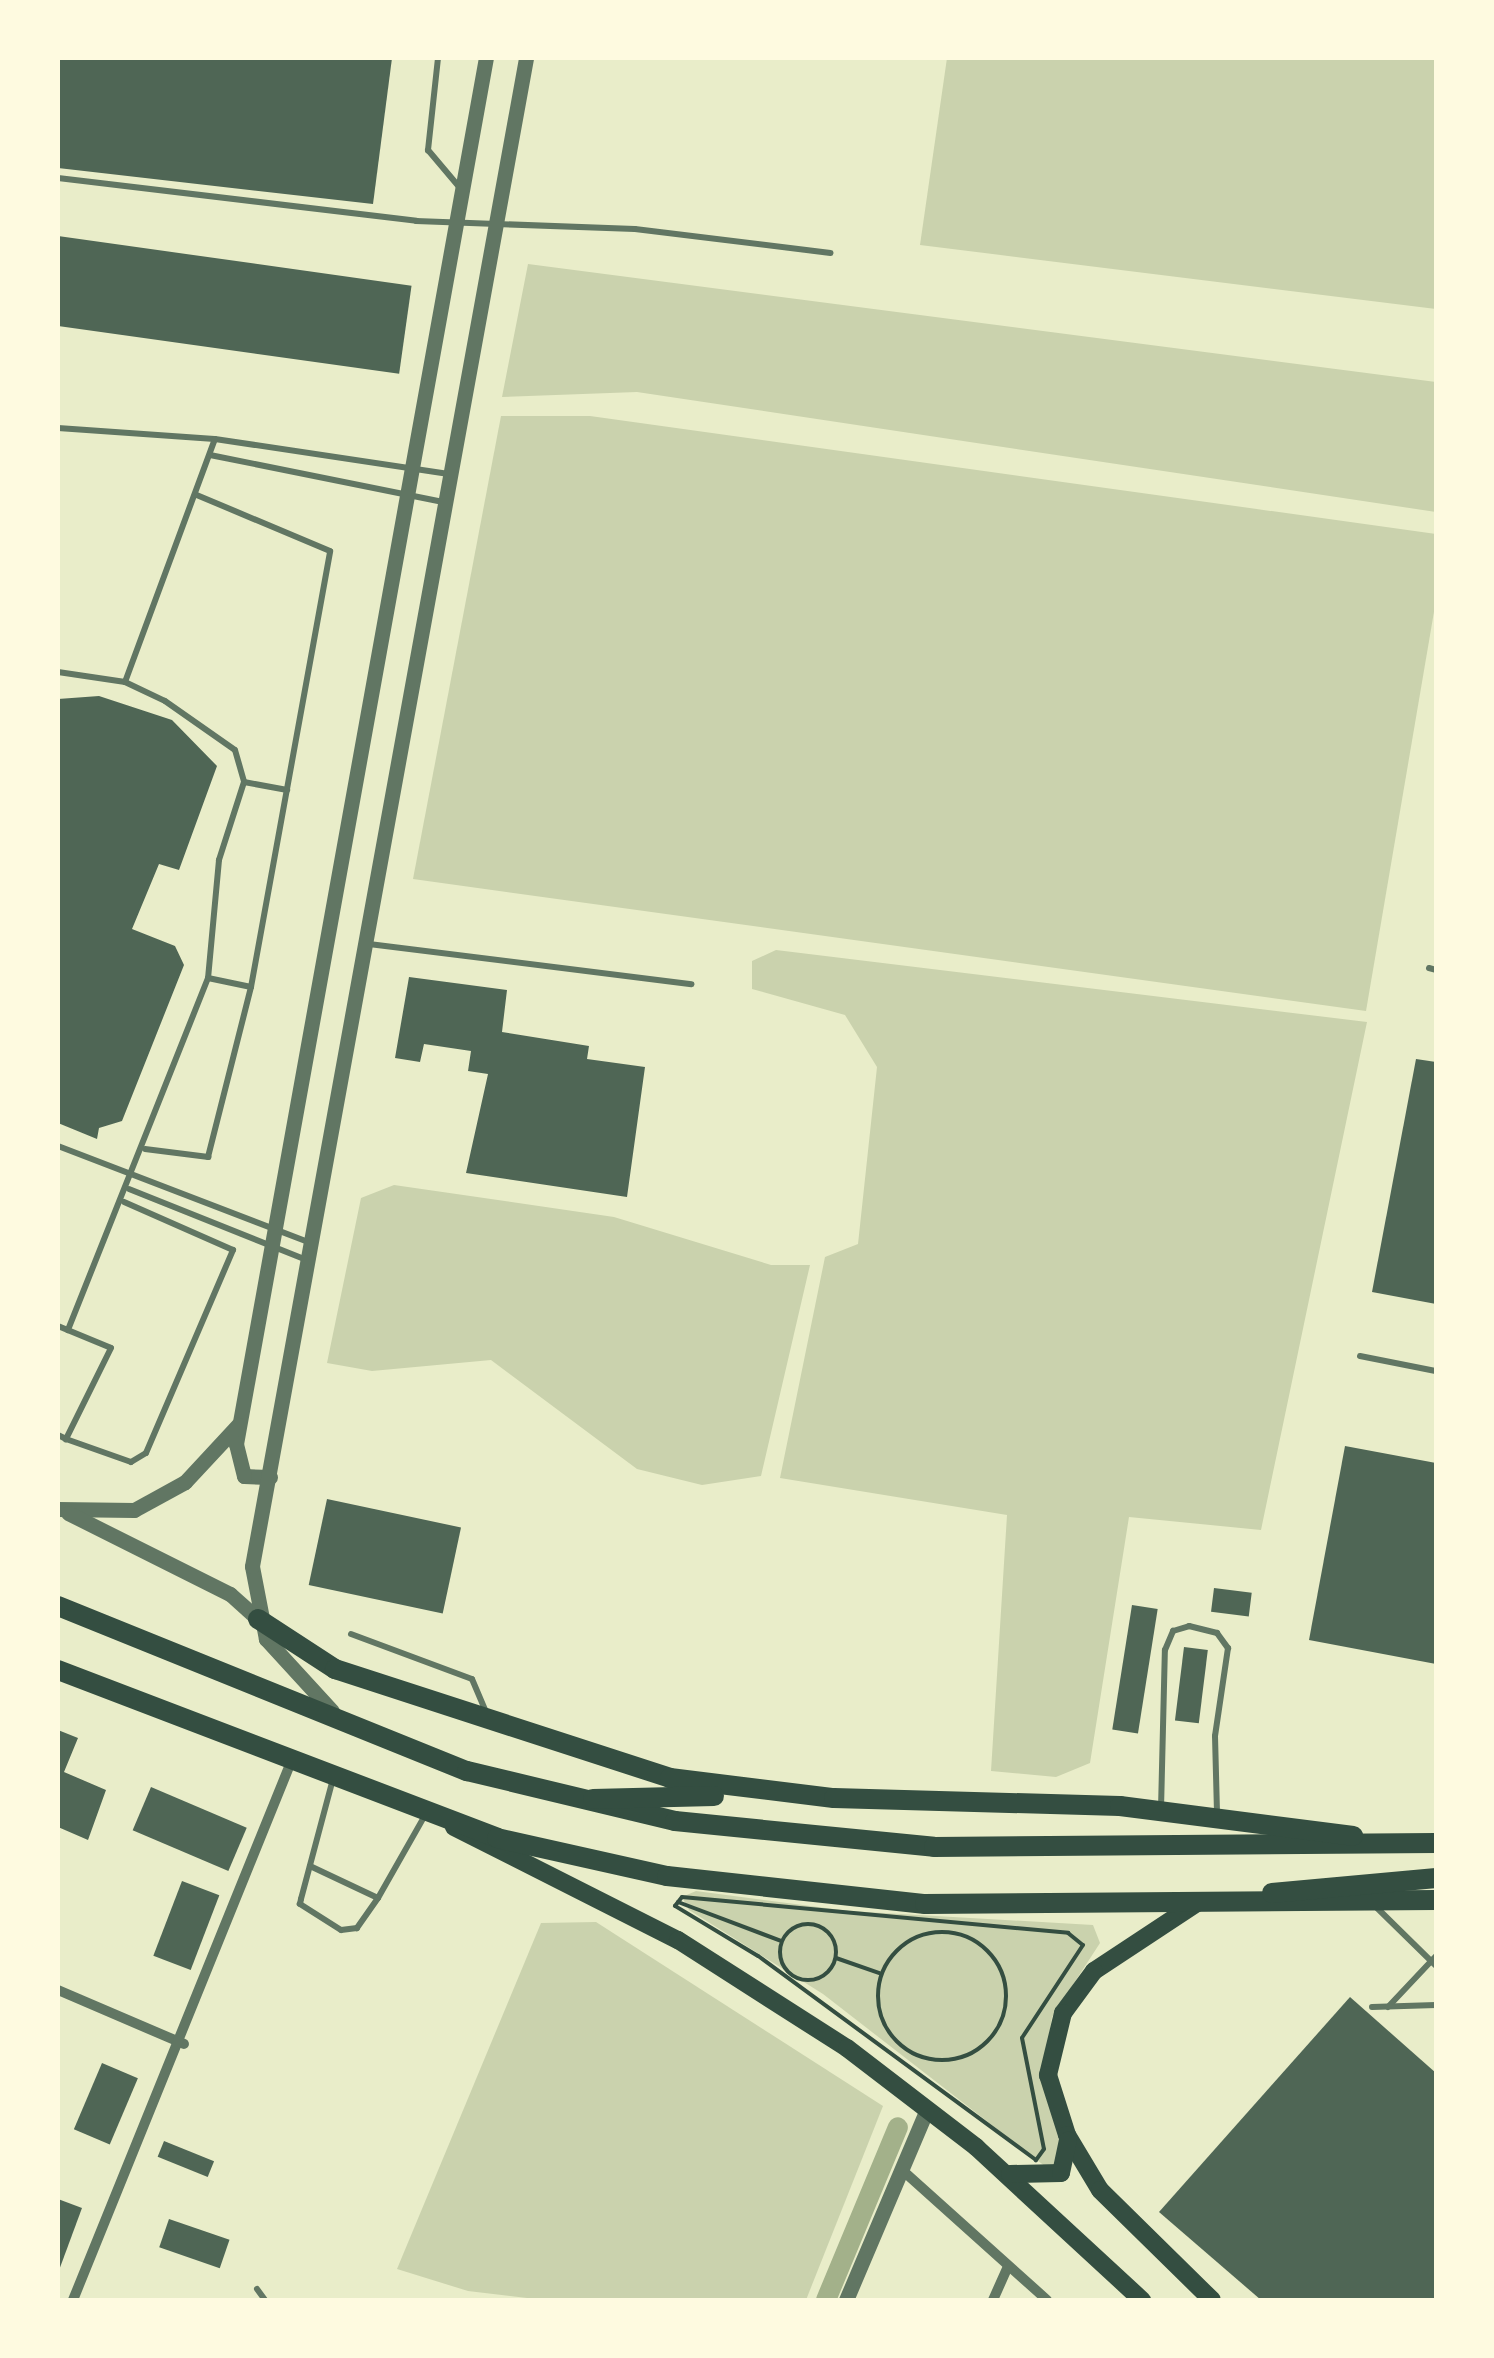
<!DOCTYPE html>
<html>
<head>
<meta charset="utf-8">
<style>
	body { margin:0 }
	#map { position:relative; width:1494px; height:2358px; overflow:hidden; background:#e9edc9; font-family:"IBM Plex Sans",sans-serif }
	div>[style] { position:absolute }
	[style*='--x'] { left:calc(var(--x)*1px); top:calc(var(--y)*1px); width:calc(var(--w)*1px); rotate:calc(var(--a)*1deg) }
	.green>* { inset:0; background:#cad2ad }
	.canal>* { height:20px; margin:-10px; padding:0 10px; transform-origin:10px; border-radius:10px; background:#a3b18a }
	.building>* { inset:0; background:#4f6655; transform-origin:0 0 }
	.path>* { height:4px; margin:-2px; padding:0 2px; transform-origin:2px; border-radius:2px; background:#344e41 }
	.path>.ring { margin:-2px; padding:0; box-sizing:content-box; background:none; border:4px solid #344e41; border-radius:50% }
	.service>* { height:6px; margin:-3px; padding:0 3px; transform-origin:3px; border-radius:3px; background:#617663 }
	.minor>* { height:10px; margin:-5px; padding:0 5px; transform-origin:5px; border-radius:5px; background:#617663 }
	.tertiary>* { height:15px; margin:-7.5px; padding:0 7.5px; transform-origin:7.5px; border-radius:7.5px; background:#617663 }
	.secondary>* { height:18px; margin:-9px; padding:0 9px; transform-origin:9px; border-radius:9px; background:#344e41 }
	.primary>* { height:20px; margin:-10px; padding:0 10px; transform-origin:10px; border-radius:10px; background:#344e41 }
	span { translate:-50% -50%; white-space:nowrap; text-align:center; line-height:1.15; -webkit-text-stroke:9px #fefae0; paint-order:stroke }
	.frame { position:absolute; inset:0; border:60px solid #fefae0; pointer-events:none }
</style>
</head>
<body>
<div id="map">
	<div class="green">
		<div style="clip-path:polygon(947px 58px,1436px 58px,1436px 309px,920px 245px)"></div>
		<div style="clip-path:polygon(528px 264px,1436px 382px,1436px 512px,637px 392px,502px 397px)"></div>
		<div style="clip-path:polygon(501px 416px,590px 416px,1436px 534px,1436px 600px,1366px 1011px,413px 879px)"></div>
		<div style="clip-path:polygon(776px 950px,1367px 1022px,1261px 1530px,1129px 1517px,1090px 1763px,1056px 1777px,991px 1771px,1007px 1515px,780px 1478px,825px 1257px,858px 1244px,877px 1067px,845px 1015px,752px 989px,752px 961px)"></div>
		<div style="clip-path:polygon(394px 1185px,614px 1217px,771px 1265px,810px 1265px,761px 1476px,702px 1485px,637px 1469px,491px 1360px,372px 1371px,327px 1363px,361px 1198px)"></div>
		<div style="clip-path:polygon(696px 1891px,849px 1911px,1093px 1925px,1100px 1943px,1052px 2017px,1044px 2068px,1068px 2153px,1061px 2167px,1046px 2167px,823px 1994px,689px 1910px,682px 1897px)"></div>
		<div style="clip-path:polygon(596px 1922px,883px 2106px,806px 2300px,544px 2300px,468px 2291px,397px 2269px,541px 1923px)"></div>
	</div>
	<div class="canal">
		<div style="--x:826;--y:2300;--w:187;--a:-67.4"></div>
	</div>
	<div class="building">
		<div style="clip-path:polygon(58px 58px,392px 58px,373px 204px,58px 168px)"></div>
		<div style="left:58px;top:236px;width:357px;height:89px;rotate:8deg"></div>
		<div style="clip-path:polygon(99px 696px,172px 720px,217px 766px,179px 870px,159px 864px,132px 929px,175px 946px,184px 965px,122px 1121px,99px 1128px,97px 1139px,58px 1123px,58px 699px)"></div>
		<div style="clip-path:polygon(409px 977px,507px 990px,502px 1032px,589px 1046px,587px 1059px,645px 1067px,627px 1197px,466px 1173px,488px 1074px,468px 1071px,471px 1051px,424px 1044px,420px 1062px,395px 1058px)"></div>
		<div style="clip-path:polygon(1416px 1059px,1436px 1062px,1436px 1304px,1372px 1292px)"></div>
		<div style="clip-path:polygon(1345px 1446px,1436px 1463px,1436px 1664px,1309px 1640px)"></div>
		<div style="left:327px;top:1499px;width:137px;height:88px;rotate:12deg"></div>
		<div style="left:1214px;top:1588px;width:38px;height:24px;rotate:7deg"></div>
		<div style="left:1132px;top:1605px;width:26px;height:126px;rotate:9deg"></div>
		<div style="left:1184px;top:1647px;width:24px;height:74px;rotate:7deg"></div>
		<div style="clip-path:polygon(58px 1730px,78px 1738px,64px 1772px,106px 1790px,88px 1840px,58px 1827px)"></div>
		<div style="left:151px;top:1787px;width:104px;height:47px;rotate:23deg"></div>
		<div style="left:182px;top:1881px;width:40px;height:80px;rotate:21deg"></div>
		<div style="clip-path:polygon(1350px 1997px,1436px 2073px,1436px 2300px,1261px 2300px,1159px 2212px)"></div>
		<div style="left:102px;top:2063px;width:39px;height:72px;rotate:23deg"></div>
		<div style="left:164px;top:2141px;width:54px;height:17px;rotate:22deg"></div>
		<div style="clip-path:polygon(58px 2199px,82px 2208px,58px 2273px)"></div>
		<div style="left:169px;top:2219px;width:64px;height:30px;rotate:19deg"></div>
	</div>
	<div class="path">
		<div style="--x:682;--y:1897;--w:388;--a:5.3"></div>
		<div style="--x:1068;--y:1933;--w:19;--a:39"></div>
		<div style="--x:1083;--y:1945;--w:111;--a:123.3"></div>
		<div style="--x:1022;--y:2038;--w:113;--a:78.8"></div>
		<div style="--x:1044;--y:2149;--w:14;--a:126"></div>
		<div style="--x:1036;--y:2160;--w:345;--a:-143.7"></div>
		<div style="--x:758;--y:1956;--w:97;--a:-148.9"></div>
		<div style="--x:675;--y:1906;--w:11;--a:-52"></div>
		<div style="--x:678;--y:1902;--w:110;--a:20.7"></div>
		<div class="ring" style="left:780px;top:1924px;width:52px;height:52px"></div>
		<div class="ring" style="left:878px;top:1932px;width:124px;height:124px"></div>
		<div style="--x:836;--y:1958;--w:46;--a:19.2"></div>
	</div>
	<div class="service">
		<div style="--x:438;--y:58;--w:93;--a:96.2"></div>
		<div style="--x:428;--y:150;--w:51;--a:49.8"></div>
		<div style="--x:58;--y:178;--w:361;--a:6.8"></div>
		<div style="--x:416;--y:221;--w:219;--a:2.1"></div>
		<div style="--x:635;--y:229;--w:197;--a:7"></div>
		<div style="--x:58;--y:428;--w:157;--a:4"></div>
		<div style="--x:215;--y:439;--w:238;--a:8.5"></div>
		<div style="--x:210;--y:455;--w:239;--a:11.4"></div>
		<div style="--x:58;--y:672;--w:68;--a:8.5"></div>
		<div style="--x:125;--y:682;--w:44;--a:25.4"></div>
		<div style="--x:165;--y:701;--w:85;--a:35"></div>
		<div style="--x:235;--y:750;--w:33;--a:74"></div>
		<div style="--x:244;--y:782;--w:82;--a:107.8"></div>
		<div style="--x:219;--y:860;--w:119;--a:95.3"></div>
		<div style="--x:208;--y:978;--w:379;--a:111.7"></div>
		<div style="--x:125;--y:682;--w:259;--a:-69.7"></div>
		<div style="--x:244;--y:782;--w:44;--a:10.5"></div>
		<div style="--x:369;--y:944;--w:325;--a:7.1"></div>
		<div style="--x:1429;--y:968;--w:7;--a:16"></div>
		<div style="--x:208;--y:978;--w:44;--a:11.8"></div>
		<div style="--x:58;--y:1146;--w:268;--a:21"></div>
		<div style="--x:145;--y:1149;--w:64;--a:7.2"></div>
		<div style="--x:208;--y:1157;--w:175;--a:-75.8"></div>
		<div style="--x:251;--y:987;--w:443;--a:-79.7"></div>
		<div style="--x:330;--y:551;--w:144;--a:-157.2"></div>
		<div style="--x:129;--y:1189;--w:188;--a:21.8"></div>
		<div style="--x:58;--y:1326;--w:57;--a:22.5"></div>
		<div style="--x:111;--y:1348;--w:102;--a:116.3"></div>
		<div style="--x:66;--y:1439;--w:9;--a:-153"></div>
		<div style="--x:1360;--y:1356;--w:77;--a:11.2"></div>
		<div style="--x:66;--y:1439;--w:69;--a:19.5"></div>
		<div style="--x:131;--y:1462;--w:17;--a:-31"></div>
		<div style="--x:146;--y:1453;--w:221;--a:-66.8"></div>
		<div style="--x:233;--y:1250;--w:119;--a:-156.2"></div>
		<div style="--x:351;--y:1634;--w:129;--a:20.4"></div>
		<div style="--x:472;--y:1679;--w:39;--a:67"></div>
		<div style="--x:1161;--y:1809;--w:159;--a:-88.6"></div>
		<div style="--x:1165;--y:1650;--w:21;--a:-67"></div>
		<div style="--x:1173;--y:1631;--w:17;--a:-17"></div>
		<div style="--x:1189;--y:1626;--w:29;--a:14"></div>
		<div style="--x:1217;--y:1633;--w:19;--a:54"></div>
		<div style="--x:1228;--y:1648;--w:89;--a:98.4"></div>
		<div style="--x:1215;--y:1736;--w:78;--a:88.5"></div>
		<div style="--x:310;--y:1866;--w:75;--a:25.2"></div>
		<div style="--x:378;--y:1898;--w:37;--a:125"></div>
		<div style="--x:357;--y:1928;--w:16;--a:173"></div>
		<div style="--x:341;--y:1930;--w:49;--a:-147.6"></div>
		<div style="--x:300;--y:1904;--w:5;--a:-79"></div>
		<div style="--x:301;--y:1899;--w:124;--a:-75.1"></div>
		<div style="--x:378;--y:1898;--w:93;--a:-60.4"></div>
		<div style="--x:1373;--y:1904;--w:88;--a:44.5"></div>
		<div style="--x:1372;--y:2007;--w:64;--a:-1.8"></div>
		<div style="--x:1388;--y:2007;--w:70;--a:-46.7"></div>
		<div style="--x:257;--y:2289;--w:14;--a:54"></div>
	</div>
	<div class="minor">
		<div style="--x:58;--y:1990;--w:137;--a:23.2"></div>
		<div style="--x:901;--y:2169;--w:196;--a:41.9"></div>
		<div style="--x:73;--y:2300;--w:580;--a:-67.94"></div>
		<div style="--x:993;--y:2300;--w:37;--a:-66"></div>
	</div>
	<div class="tertiary">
		<div style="--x:270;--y:1477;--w:26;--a:-178"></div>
		<div style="--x:244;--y:1476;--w:33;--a:-104"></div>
		<div style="--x:236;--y:1444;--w:1408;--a:-79.78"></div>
		<div style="--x:58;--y:1509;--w:76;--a:0.8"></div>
		<div style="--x:134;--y:1510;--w:58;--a:-28.8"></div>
		<div style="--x:185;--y:1482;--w:78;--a:-47.1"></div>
		<div style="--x:68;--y:1513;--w:181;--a:26.6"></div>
		<div style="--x:230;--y:1594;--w:38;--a:42"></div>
		<div style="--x:332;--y:1711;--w:98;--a:-132.5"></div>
		<div style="--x:266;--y:1639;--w:74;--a:-100.9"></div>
		<div style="--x:252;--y:1566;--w:1533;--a:-79.7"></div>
		<div style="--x:846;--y:2300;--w:207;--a:-67"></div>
	</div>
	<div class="secondary">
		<div style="--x:454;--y:1827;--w:251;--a:26.8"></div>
		<div style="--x:678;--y:1940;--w:201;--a:32.6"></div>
		<div style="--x:847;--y:2048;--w:163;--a:37.5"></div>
		<div style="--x:976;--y:2147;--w:226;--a:42.7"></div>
		<div style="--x:1200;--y:1901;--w:127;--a:146.6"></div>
		<div style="--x:1094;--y:1971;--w:52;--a:126.4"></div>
		<div style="--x:1063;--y:2013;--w:64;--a:103.6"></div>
		<div style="--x:1048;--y:2075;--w:63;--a:72.4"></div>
		<div style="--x:1067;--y:2135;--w:64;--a:59"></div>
		<div style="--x:1100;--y:2190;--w:157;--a:44.5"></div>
		<div style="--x:1010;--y:2174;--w:51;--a:-1.1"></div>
		<div style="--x:1061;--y:2173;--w:33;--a:-78"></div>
	</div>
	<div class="primary">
		<div style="--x:58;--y:1606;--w:441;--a:22"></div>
		<div style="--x:467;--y:1771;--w:214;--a:13.5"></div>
		<div style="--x:675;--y:1821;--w:260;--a:5.7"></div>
		<div style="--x:934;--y:1847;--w:502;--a:-0.46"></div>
		<div style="--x:258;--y:1619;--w:92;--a:33"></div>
		<div style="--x:335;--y:1669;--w:352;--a:18"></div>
		<div style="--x:670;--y:1778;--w:165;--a:7"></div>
		<div style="--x:834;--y:1798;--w:286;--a:1.6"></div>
		<div style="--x:1120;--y:1806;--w:235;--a:7.3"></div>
		<div style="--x:58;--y:1670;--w:470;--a:20.9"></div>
		<div style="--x:497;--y:1838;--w:174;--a:12.6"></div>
		<div style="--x:667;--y:1876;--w:260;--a:6.2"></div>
		<div style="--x:925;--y:1904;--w:511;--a:-0.45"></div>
		<div style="--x:593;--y:1799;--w:121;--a:-1.4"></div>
		<div style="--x:1272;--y:1893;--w:165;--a:-5.2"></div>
	</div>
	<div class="frame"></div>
</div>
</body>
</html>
